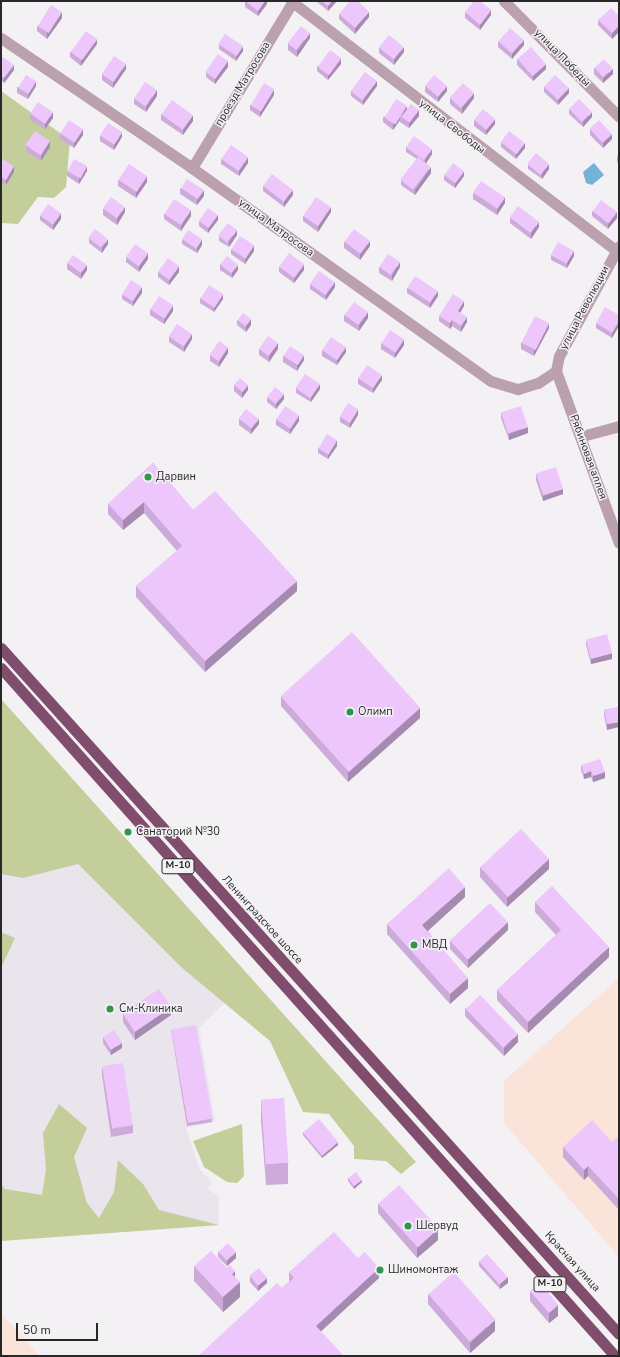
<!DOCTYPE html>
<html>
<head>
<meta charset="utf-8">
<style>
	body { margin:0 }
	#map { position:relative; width:620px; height:1357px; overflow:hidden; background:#f4f1f4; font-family:"Nunito Sans",sans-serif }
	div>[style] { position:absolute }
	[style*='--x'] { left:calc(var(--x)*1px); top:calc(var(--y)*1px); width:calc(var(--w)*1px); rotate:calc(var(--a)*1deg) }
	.built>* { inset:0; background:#eae4ed }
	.industrial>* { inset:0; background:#fae3d8 }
	.green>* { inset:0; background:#c4ce9a }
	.water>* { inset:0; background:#74b2d8 }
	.minor>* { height:11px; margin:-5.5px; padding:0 5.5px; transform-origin:5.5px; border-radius:5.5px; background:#bba0ae }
	.trunk>* { height:11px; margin:-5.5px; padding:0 5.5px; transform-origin:5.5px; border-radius:5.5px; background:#804e6c }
	.wall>* { inset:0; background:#ccaad9 }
	.shaded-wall>* { inset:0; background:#a68bb0 }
	.building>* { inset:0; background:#edc6fc; transform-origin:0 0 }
	.dots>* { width:11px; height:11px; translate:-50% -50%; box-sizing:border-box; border:2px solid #f4f1f4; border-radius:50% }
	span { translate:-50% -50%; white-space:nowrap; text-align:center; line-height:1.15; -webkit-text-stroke:3px #f4f1f4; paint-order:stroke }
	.shield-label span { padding:1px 3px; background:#f4f1f4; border:1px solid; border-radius:3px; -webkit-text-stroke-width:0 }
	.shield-label { font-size:10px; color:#282829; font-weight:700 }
	.street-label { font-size:11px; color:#282829 }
	.poi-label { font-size:11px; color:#282829 }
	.left { translate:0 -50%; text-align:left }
	.frame { position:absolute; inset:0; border:2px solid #282829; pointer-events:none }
	.scale { position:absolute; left:16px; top:1323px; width:82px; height:18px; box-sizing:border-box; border:2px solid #282829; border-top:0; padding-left:5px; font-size:12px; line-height:14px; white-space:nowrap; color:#282829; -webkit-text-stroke:3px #f4f1f4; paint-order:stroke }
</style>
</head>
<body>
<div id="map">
	<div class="built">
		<div style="clip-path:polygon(1px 746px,238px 990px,199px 1028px,215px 1122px,186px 1128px,200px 1170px,212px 1182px,208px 1189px,219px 1196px,219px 1225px,1px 1241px)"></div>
	</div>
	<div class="industrial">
		<div style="clip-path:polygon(619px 978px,619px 1257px,504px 1123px,504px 1081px)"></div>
		<div style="clip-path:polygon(1px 1313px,40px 1356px,1px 1356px)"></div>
	</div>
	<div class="green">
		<div style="clip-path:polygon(1px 91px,70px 140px,66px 187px,54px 198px,38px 197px,18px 224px,1px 223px)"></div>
		<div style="clip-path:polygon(1px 699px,416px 1162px,401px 1174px,386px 1161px,354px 1159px,354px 1146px,329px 1114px,303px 1112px,270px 1041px,181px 967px,78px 864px,23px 878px,1px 874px)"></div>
		<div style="clip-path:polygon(1px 932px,15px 938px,1px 968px)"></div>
		<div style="clip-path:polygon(59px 1104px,87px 1128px,74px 1157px,87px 1203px,99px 1218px,114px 1192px,118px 1160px,143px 1184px,159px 1210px,219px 1225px,1px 1241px,1px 1184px,5px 1189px,42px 1195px,46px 1169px,43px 1133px)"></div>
		<div style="clip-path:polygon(242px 1124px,244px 1176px,237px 1183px,227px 1182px,204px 1167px,193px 1141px)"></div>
	</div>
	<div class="water">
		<div style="clip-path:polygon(594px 163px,604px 175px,592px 185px,586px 183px,583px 172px)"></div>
	</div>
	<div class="minor">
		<div style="--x:291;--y:1;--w:414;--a:37.5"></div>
		<div style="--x:504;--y:1;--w:163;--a:45.2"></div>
		<div style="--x:1;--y:38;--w:231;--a:34.2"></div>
		<div style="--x:192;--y:168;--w:367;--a:35.5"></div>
		<div style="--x:491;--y:381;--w:28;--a:17"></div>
		<div style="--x:518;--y:389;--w:21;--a:-17"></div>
		<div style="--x:538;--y:383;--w:22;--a:-34"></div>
		<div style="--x:192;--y:168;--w:195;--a:-58.8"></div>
		<div style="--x:556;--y:371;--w:183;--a:69.9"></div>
		<div style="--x:556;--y:371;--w:15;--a:-79"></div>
		<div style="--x:559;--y:356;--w:125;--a:-61.4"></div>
		<div style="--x:582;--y:436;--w:38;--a:-15"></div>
	</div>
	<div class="trunk">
		<div style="--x:1;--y:648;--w:923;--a:47.99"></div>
		<div style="--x:1;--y:668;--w:922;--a:48.25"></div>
	</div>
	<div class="wall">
		<div style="clip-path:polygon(245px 1px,267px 1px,267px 4px,258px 16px,245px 7px)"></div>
		<div style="clip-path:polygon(316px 1px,337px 1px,328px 11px)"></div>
		<div style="clip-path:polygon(465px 12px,491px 15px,480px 30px,465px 18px)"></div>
		<div style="clip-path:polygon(339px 14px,369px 17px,355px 34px,339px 19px)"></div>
		<div style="clip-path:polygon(619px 16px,619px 32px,612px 39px,598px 25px,598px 20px)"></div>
		<div style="clip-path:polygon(62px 18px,47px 39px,37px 31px,37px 26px)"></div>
		<div style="clip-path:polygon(310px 38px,297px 57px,288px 50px,288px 44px)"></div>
		<div style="clip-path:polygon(498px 41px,524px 45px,512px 59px,498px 47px)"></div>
		<div style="clip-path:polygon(97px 44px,81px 66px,70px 57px,70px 52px)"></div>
		<div style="clip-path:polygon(219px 44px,243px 51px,236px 61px,219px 49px)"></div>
		<div style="clip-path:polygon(379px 48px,404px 52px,394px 65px,379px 53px)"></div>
		<div style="clip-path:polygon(517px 59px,546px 69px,533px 81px,517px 65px)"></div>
		<div style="clip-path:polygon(1px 60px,14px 70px,4px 83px,1px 81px)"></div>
		<div style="clip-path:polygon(341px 64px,328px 80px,317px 71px,317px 66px)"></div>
		<div style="clip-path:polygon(228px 67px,215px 84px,206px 77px,206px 72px)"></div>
		<div style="clip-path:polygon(594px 68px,613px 74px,603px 83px,594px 74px)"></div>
		<div style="clip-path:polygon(126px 69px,113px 88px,102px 80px,102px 75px)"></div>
		<div style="clip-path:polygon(36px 86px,28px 99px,17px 93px,17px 87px)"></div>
		<div style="clip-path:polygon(377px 86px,363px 105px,351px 96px,351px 91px)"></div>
		<div style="clip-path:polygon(425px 86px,447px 91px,438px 102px,425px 92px)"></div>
		<div style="clip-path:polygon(544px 87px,569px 93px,558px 105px,544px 92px)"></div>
		<div style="clip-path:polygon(274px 95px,260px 117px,250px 110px,250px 105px)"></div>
		<div style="clip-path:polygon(157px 96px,146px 112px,134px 104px,134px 99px)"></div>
		<div style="clip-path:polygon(450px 98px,474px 98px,462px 114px,450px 104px)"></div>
		<div style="clip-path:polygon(407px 109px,419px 116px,409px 128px,400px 122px,400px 120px,393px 130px,383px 122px,383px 117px)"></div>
		<div style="clip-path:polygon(569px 109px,592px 117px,583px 127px,569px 114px)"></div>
		<div style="clip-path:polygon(30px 114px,53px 118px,45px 129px,30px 120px)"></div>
		<div style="clip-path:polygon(161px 114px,193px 121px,183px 135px,161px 120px)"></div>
		<div style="clip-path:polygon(474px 120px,495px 124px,486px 135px,474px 126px)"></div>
		<div style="clip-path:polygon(590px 129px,612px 139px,603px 148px,590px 135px)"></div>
		<div style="clip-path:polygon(60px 133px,83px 135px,74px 148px,60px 139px)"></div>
		<div style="clip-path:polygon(100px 136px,122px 137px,114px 150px,100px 141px)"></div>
		<div style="clip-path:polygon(501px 142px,525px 148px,516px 159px,501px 147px)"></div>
		<div style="clip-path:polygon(26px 146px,50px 147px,41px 161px,26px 151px)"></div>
		<div style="clip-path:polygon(406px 147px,432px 154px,426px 163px,431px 173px,415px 195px,401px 185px,401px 180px,417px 159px,406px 152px)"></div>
		<div style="clip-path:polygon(619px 154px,619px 164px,617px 162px,617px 156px)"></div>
		<div style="clip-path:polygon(1px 158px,14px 172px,6px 185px,1px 182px)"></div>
		<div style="clip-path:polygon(221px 159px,248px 163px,239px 176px,221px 164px)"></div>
		<div style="clip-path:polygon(528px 164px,549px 169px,542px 179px,528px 169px)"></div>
		<div style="clip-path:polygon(67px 171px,87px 171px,79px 184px,67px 176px)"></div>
		<div style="clip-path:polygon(444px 175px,464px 176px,455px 188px,444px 180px)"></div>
		<div style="clip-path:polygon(118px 180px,147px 182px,136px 198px,118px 186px)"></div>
		<div style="clip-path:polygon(263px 186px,293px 195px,284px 207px,263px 191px)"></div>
		<div style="clip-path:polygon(180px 188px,204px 196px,197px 205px,180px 194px)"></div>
		<div style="clip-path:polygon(473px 193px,505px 203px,497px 215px,473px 199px)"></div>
		<div style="clip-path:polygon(103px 209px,125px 212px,117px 225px,103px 215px)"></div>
		<div style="clip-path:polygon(592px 211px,617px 218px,608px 229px,592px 216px)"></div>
		<div style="clip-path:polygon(331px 212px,318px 232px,303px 221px,303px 216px)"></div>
		<div style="clip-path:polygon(164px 214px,191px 216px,181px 231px,164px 219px)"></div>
		<div style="clip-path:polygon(40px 215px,61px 219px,53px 230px,40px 220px)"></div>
		<div style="clip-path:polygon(510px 218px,539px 227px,531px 239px,510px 223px)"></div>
		<div style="clip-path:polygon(218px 220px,208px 233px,199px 226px,199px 221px)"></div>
		<div style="clip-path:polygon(237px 235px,229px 247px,219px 241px,219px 236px)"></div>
		<div style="clip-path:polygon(89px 238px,108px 244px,102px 253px,89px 243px)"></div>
		<div style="clip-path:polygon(182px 239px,202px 245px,197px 253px,182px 244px)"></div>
		<div style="clip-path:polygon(344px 242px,370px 246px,360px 260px,344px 248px)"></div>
		<div style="clip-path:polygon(231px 249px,254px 251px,245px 264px,231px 254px)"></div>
		<div style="clip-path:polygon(551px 255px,574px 256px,567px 268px,551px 260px)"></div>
		<div style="clip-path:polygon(126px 257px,148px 259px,139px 272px,126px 262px)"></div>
		<div style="clip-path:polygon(67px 263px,87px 270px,81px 279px,67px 269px)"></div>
		<div style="clip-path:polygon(220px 264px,238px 270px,232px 278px,220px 270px)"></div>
		<div style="clip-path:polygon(279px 267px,304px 270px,294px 283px,279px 272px)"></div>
		<div style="clip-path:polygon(379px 267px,400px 267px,392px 281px,379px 273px)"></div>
		<div style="clip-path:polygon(158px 272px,179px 272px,169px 285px,158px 277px)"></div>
		<div style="clip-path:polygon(310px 284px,335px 287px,326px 300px,310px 289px)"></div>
		<div style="clip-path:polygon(407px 288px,438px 296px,430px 308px,407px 293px)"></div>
		<div style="clip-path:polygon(142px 293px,133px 306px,122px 299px,122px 294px)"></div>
		<div style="clip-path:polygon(200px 298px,223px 299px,214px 312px,200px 303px)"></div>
		<div style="clip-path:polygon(464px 306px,460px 313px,467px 322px,461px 332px,452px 326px,450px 329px,439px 321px,439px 316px)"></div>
		<div style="clip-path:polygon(150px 309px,173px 311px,164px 324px,150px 315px)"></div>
		<div style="clip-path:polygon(344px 315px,368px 318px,359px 331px,344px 321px)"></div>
		<div style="clip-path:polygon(619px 315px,612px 338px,596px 328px,596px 323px)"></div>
		<div style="clip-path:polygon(237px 320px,251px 325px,246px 332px,237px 325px)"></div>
		<div style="clip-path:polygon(549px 328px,534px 356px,521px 349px,521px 343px)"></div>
		<div style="clip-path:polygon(169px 337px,192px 339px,184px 352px,169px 342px)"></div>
		<div style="clip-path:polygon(381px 343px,404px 345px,395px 358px,381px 349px)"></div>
		<div style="clip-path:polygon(259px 349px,278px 349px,269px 362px,259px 355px)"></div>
		<div style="clip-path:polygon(322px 350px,346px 352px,337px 365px,322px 356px)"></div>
		<div style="clip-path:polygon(228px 353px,219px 367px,210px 361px,210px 355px)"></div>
		<div style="clip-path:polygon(283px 356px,304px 360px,297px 371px,283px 362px)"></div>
		<div style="clip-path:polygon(358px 378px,382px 380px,373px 393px,358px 384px)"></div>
		<div style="clip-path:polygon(234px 385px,248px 390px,242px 398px,234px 391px)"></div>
		<div style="clip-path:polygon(296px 388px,320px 389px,311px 402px,296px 393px)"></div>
		<div style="clip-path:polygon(267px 397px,284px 399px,276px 409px,267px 402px)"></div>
		<div style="clip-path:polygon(501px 413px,528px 433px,509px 440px,501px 418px)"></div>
		<div style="clip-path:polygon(358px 415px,350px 428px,340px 422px,340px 417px)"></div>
		<div style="clip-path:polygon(239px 419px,259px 424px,251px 434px,239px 425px)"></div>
		<div style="clip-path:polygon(276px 419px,299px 421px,290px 434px,276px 425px)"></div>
		<div style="clip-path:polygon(337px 446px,328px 459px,318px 453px,318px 448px)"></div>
		<div style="clip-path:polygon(153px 463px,193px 510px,297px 591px,205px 672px,136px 597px,136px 586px,177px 551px,144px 513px,123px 530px,108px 514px,108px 504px)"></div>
		<div style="clip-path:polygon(536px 474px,563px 494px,543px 501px,536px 480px)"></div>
		<div style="clip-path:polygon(586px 640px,612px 659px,591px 664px,586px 645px)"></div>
		<div style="clip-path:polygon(281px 696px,420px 718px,348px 782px,281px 706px)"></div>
		<div style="clip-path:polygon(619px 707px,607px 730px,604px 715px,604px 710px)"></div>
		<div style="clip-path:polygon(581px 765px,605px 778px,593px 782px,591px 777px,584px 779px,581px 770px)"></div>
		<div style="clip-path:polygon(480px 867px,549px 869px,507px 907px,480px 877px)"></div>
		<div style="clip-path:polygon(465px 897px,428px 931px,468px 988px,450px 1004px,387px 934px,387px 924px)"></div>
		<div style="clip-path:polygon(535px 902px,609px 957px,528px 1033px,497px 1000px,497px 990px,556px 935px,535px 912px)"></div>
		<div style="clip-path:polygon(508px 930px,468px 968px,450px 949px,450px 941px)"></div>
		<div style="clip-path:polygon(465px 1008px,518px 1042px,504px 1056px,465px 1016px)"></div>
		<div style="clip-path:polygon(123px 1014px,171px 1015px,135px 1040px,123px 1022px)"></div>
		<div style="clip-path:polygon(171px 1029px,212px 1119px,212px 1122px,187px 1126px)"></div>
		<div style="clip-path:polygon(103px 1037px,122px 1048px,111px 1055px,103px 1043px)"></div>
		<div style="clip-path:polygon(102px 1067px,133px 1125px,133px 1133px,111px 1137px,102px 1075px)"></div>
		<div style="clip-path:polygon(261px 1100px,288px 1163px,288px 1184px,266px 1185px,261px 1120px)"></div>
		<div style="clip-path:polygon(303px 1132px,338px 1145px,322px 1158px,303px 1135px)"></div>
		<div style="clip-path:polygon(619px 1140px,619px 1210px,588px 1176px,584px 1180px,563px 1157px,563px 1147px,612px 1142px)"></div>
		<div style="clip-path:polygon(348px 1178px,362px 1182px,354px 1189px,348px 1181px)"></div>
		<div style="clip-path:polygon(378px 1203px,438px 1240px,417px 1258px,378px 1213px)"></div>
		<div style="clip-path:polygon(218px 1251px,236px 1258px,227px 1266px,218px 1257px)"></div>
		<div style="clip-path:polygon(358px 1258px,379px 1278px,321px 1331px,282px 1288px,289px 1282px,289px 1272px)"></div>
		<div style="clip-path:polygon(479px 1261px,508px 1283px,500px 1289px,479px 1266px)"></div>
		<div style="clip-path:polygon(194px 1266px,227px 1268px,235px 1277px,240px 1297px,223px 1312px,194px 1281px)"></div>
		<div style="clip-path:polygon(250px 1276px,267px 1283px,258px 1291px,250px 1282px)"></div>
		<div style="clip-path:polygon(530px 1291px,558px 1316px,549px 1323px,530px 1301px)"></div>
		<div style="clip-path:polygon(428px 1294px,495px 1331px,470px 1353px,428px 1304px)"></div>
	</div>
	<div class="shaded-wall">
		<div style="clip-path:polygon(265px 1px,267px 1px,267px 4px,258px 16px,258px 11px)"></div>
		<div style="clip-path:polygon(332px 1px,337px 1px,328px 11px,328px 6px)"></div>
		<div style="clip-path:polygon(491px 10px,491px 15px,480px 30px,480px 25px)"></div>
		<div style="clip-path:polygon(62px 12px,62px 18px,47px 39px,47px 33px)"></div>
		<div style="clip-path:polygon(369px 12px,369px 17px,355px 34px,355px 28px)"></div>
		<div style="clip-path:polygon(619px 26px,619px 32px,612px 39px,612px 33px)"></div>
		<div style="clip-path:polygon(310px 33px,310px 38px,297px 57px,297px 51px)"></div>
		<div style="clip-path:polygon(97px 39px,97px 44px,81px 66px,81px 60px)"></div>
		<div style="clip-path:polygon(524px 40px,524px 45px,512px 59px,512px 54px)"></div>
		<div style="clip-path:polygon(243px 46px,243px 51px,236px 61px,236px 56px)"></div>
		<div style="clip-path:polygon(404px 47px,404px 52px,394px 65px,394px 59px)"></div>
		<div style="clip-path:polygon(341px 58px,341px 64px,328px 80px,328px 75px)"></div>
		<div style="clip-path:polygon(228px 61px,228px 67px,215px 84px,215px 79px)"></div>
		<div style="clip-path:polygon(126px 64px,126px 69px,113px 88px,113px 83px)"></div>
		<div style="clip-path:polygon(546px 64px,546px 69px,533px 81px,533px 76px)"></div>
		<div style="clip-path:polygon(14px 65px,14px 70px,4px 83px,4px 78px)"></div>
		<div style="clip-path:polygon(613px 69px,613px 74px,603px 83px,603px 78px)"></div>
		<div style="clip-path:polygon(36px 81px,36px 86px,28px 99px,28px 94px)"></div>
		<div style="clip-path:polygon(377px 81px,377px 86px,363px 105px,363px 100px)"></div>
		<div style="clip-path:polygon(447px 86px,447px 91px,438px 102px,438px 97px)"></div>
		<div style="clip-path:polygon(569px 88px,569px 93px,558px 105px,558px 100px)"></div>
		<div style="clip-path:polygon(274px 89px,274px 95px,260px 117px,260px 112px)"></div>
		<div style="clip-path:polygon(157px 90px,157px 96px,146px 112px,146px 107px)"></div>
		<div style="clip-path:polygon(474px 93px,474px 98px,462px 114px,462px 108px)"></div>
		<div style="clip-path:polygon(407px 106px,407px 112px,400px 116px,400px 120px,393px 130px,393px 125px)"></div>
		<div style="clip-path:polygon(419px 110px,419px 116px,409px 128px,409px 123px)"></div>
		<div style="clip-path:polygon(53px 112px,53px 118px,45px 129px,45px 124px)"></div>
		<div style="clip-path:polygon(592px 112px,592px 117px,583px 127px,583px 122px)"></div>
		<div style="clip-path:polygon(193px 115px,193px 121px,183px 135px,183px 130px)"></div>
		<div style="clip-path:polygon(495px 119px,495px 124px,486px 135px,486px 130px)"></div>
		<div style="clip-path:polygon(83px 129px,83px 135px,74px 148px,74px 142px)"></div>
		<div style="clip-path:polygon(122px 132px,122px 137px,114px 150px,114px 145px)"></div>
		<div style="clip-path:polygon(612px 134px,612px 139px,603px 148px,603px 143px)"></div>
		<div style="clip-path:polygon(50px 141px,50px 147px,41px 161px,41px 156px)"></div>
		<div style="clip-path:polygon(525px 143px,525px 148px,516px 159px,516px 154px)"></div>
		<div style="clip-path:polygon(432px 149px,432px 154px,425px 165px,425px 160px)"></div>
		<div style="clip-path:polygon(248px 157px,248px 163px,239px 176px,239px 171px)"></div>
		<div style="clip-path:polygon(549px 164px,549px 169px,542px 179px,542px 174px)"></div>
		<div style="clip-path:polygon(14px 166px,14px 172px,6px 185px,6px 180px)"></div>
		<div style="clip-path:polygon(87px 166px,87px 171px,79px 184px,79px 179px)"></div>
		<div style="clip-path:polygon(431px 167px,431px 173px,415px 195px,415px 190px)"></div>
		<div style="clip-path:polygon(464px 171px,464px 176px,455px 188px,455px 183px)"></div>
		<div style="clip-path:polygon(147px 176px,147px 182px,136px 198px,136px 192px)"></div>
		<div style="clip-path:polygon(204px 190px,204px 196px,197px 205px,197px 200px)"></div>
		<div style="clip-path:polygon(293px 190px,293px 195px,284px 207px,284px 201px)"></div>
		<div style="clip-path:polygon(505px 197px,505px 203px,497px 215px,497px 210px)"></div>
		<div style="clip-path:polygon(125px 207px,125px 212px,117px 225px,117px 219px)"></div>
		<div style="clip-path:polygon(331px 207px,331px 212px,318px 232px,318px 226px)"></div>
		<div style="clip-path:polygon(191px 210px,191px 216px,181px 231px,181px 226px)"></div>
		<div style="clip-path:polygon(617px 212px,617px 218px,608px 229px,608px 224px)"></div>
		<div style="clip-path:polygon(61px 213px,61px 219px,53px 230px,53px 225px)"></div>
		<div style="clip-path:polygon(218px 215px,218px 220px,208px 233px,208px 228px)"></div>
		<div style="clip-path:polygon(539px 222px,539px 227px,531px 239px,531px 233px)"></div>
		<div style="clip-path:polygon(237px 230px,237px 235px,229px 247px,229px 242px)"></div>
		<div style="clip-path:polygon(108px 239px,108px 244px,102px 253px,102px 248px)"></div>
		<div style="clip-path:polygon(202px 239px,202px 245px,197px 253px,197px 248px)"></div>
		<div style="clip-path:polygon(370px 241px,370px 246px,360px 260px,360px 254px)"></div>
		<div style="clip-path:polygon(254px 245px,254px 251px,245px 264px,245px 258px)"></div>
		<div style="clip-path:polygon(574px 251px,574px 256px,567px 268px,567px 263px)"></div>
		<div style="clip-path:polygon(148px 253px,148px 259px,139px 272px,139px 266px)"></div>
		<div style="clip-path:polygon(400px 262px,400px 267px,392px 281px,392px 275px)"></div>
		<div style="clip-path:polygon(304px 264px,304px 270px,294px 283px,294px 278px)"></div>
		<div style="clip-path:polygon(87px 265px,87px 270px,81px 279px,81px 273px)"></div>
		<div style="clip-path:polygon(238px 265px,238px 270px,232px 278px,232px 273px)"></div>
		<div style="clip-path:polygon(179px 266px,179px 272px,169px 285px,169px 280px)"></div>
		<div style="clip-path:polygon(335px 282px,335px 287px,326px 300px,326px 295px)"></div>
		<div style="clip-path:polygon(142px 287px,142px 293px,133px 306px,133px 300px)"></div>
		<div style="clip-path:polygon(438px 291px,438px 296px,430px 308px,430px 303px)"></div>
		<div style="clip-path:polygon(223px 294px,223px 299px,214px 312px,214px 307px)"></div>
		<div style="clip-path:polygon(464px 301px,464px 306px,458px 316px,458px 311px)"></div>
		<div style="clip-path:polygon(173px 305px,173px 311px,164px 324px,164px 319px)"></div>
		<div style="clip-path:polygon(368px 312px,368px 318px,359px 331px,359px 325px)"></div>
		<div style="clip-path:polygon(467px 317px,467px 322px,461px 332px,461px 326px)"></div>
		<div style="clip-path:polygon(251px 319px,251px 325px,246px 332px,246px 326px)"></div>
		<div style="clip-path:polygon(452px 320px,452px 326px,450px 329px,450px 323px)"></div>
		<div style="clip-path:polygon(619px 321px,619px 326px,612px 338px,612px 333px)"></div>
		<div style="clip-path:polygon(549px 323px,549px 328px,534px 356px,534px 350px)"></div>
		<div style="clip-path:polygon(192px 334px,192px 339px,184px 352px,184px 347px)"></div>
		<div style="clip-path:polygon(404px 339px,404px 345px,395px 358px,395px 353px)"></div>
		<div style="clip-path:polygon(278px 343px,278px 349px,269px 362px,269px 356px)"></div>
		<div style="clip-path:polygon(228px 347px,228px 353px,219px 367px,219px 362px)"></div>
		<div style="clip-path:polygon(346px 347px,346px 352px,337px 365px,337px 360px)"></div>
		<div style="clip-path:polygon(304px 355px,304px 360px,297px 371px,297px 365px)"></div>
		<div style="clip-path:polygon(382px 375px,382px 380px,373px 393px,373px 388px)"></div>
		<div style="clip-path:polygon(320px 384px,320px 389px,311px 402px,311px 397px)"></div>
		<div style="clip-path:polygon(248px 385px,248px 390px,242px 398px,242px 392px)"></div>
		<div style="clip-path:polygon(284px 394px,284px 399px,276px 409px,276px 404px)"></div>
		<div style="clip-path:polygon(358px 409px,358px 415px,350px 428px,350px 423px)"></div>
		<div style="clip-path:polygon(299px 415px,299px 421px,290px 434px,290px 429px)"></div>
		<div style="clip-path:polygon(259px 419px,259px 424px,251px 434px,251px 429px)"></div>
		<div style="clip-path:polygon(528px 427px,528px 433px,509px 440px,509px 434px)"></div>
		<div style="clip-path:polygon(337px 440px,337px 446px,328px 459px,328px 454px)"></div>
		<div style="clip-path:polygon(563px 489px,563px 494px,543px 501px,543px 496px)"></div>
		<div style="clip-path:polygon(144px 502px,144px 513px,123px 530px,123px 520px)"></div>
		<div style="clip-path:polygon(297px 581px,297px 591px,205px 672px,205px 661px)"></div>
		<div style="clip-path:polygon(612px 653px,612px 659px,591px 664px,591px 659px)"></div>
		<div style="clip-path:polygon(420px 708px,420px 718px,348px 782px,348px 771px)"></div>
		<div style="clip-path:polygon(619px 722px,619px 727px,607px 730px,607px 724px)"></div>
		<div style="clip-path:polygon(591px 771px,591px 777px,584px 779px,584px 774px)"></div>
		<div style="clip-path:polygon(605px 772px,605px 778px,593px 782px,593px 776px)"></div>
		<div style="clip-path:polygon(549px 859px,549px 869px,507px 907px,507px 897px)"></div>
		<div style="clip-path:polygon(465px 887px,465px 897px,422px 936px,422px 925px)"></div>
		<div style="clip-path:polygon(508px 922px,508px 930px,468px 968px,468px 960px)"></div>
		<div style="clip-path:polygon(609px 947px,609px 957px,528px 1033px,528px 1022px)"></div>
		<div style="clip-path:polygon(468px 978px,468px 988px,450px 1004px,450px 994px)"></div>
		<div style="clip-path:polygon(171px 1007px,171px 1015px,135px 1040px,135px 1032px)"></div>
		<div style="clip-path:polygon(518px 1034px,518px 1042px,504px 1056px,504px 1048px)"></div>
		<div style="clip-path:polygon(122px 1043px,122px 1048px,111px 1055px,111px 1050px)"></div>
		<div style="clip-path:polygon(338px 1142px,338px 1145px,322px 1158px,322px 1156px)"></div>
		<div style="clip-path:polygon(588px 1166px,588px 1176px,584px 1180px,584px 1170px)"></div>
		<div style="clip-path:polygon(362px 1180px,362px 1182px,354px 1189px,354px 1186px)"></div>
		<div style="clip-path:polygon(438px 1229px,438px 1240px,417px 1258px,417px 1247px)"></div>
		<div style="clip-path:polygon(236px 1252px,236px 1258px,227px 1266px,227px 1261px)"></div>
		<div style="clip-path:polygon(379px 1268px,379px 1278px,316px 1336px,316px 1326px)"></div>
		<div style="clip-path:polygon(235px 1271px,235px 1286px,232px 1274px)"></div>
		<div style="clip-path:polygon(508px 1277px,508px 1283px,500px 1289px,500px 1284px)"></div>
		<div style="clip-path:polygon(267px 1278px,267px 1283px,258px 1291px,258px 1286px)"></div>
		<div style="clip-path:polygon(240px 1282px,240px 1297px,223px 1312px,223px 1297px)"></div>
		<div style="clip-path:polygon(558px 1305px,558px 1316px,549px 1323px,549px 1313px)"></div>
		<div style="clip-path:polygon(495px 1320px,495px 1331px,470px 1353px,470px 1343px)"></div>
	</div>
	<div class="building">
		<div style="clip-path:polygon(245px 1px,265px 1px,258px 11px)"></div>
		<div style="clip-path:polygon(322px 1px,332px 1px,328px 6px)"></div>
		<div style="clip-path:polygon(350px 1px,358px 1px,369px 12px,355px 28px,339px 14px)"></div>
		<div style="clip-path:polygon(474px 1px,480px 1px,491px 10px,480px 25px,465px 12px)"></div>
		<div style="left:51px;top:5px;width:13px;height:25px;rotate:32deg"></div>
		<div style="clip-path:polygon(611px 8px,619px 16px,619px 26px,612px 33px,598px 20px)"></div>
		<div style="left:301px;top:26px;width:11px;height:22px;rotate:38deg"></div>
		<div style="left:510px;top:28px;width:18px;height:18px;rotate:41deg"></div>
		<div style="left:86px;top:31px;width:14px;height:26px;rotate:36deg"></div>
		<div style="left:225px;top:34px;width:22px;height:12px;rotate:34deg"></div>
		<div style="left:389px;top:35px;width:19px;height:16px;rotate:39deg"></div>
		<div style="left:531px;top:47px;width:23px;height:18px;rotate:49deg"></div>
		<div style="left:330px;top:50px;width:14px;height:21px;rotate:36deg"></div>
		<div style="left:218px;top:54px;width:12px;height:22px;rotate:35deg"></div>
		<div style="left:114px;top:56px;width:14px;height:22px;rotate:34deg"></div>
		<div style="clip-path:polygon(3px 57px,14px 65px,4px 78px,1px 76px,1px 60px)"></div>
		<div style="left:604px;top:59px;width:13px;height:13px;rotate:48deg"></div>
		<div style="left:365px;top:72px;width:15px;height:24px;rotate:37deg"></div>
		<div style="left:26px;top:75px;width:12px;height:15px;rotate:31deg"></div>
		<div style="left:434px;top:75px;width:17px;height:14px;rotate:40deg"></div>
		<div style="left:555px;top:75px;width:19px;height:16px;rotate:43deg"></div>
		<div style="left:145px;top:82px;width:14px;height:20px;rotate:34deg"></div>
		<div style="left:264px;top:83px;width:12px;height:26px;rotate:31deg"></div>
		<div style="left:463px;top:83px;width:15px;height:20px;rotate:42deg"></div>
		<div style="left:396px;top:99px;width:13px;height:22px;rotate:32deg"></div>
		<div style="left:579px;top:99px;width:18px;height:14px;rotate:45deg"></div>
		<div style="left:172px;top:100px;width:26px;height:18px;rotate:36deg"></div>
		<div style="left:38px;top:102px;width:18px;height:14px;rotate:34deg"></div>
		<div style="left:411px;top:104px;width:10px;height:16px;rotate:37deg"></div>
		<div style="left:483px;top:109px;width:16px;height:14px;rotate:40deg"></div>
		<div style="left:69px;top:120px;width:17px;height:16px;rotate:33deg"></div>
		<div style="left:599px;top:120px;width:19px;height:13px;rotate:47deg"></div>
		<div style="left:108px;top:123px;width:17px;height:15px;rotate:33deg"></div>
		<div style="left:35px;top:131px;width:18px;height:17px;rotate:34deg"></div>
		<div style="left:509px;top:131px;width:20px;height:14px;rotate:37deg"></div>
		<div style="left:414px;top:136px;width:22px;height:14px;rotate:36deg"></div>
		<div style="left:231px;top:145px;width:21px;height:17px;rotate:35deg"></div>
		<div style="left:536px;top:153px;width:17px;height:14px;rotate:40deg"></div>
		<div style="left:418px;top:157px;width:16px;height:29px;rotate:38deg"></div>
		<div style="clip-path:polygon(1px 158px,14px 166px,6px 180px,1px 177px)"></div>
		<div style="left:74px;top:159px;width:15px;height:14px;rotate:28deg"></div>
		<div style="left:453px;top:163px;width:14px;height:15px;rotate:36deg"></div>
		<div style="left:129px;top:164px;width:22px;height:19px;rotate:34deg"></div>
		<div style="left:272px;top:174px;width:26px;height:15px;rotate:37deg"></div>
		<div style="left:187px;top:179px;width:20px;height:11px;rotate:33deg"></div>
		<div style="left:481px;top:181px;width:29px;height:14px;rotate:34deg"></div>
		<div style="left:111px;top:197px;width:17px;height:14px;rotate:36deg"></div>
		<div style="left:316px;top:197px;width:18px;height:23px;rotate:34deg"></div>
		<div style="left:174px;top:199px;width:20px;height:18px;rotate:33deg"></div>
		<div style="left:601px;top:200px;width:20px;height:14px;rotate:37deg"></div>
		<div style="left:48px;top:204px;width:16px;height:14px;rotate:35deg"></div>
		<div style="left:518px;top:206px;width:26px;height:14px;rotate:37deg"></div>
		<div style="left:208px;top:208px;width:12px;height:16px;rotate:35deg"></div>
		<div style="left:228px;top:223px;width:11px;height:16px;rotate:38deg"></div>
		<div style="left:95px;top:229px;width:16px;height:11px;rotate:38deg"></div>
		<div style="left:354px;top:229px;width:20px;height:16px;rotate:37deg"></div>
		<div style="left:188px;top:230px;width:17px;height:11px;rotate:33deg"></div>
		<div style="left:240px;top:236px;width:17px;height:16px;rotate:33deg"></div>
		<div style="left:558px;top:242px;width:18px;height:15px;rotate:29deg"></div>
		<div style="left:135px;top:244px;width:16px;height:16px;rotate:35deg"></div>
		<div style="left:289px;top:253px;width:19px;height:17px;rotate:36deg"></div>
		<div style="left:388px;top:254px;width:14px;height:16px;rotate:34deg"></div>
		<div style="left:73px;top:255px;width:17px;height:10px;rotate:36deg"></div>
		<div style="left:227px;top:256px;width:14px;height:11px;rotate:39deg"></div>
		<div style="left:168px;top:258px;width:14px;height:17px;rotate:36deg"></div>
		<div style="left:319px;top:271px;width:19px;height:16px;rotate:35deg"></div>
		<div style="left:415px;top:276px;width:27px;height:14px;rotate:33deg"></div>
		<div style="left:131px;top:280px;width:13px;height:17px;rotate:32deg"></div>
		<div style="left:209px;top:285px;width:17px;height:16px;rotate:33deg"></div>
		<div style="clip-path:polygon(453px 294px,464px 301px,458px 311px,467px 317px,461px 326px,452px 320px,450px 323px,439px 316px)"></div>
		<div style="left:159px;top:296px;width:17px;height:16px;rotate:33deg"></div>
		<div style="left:354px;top:302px;width:17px;height:16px;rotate:36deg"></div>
		<div style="clip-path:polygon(605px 307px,619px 315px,619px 321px,612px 333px,596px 323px)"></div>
		<div style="left:243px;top:313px;width:10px;height:9px;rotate:37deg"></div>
		<div style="left:535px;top:316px;width:16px;height:30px;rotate:27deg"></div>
		<div style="left:177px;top:324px;width:18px;height:15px;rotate:34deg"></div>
		<div style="left:390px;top:330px;width:17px;height:16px;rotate:33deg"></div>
		<div style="left:268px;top:336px;width:12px;height:16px;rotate:35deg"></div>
		<div style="left:331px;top:337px;width:18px;height:16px;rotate:34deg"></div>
		<div style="left:219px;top:341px;width:11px;height:17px;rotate:34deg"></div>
		<div style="left:290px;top:346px;width:17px;height:12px;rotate:33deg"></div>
		<div style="left:367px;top:365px;width:18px;height:16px;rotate:34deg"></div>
		<div style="left:305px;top:374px;width:18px;height:17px;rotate:34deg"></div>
		<div style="left:240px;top:378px;width:11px;height:9px;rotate:41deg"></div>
		<div style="left:275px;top:387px;width:11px;height:13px;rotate:38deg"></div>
		<div style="left:348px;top:403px;width:12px;height:16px;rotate:31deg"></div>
		<div style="left:285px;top:406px;width:17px;height:16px;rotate:33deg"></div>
		<div style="left:521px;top:406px;width:22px;height:21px;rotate:72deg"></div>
		<div style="left:246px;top:409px;width:16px;height:12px;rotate:38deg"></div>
		<div style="left:327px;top:434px;width:12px;height:17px;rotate:31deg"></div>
		<div style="clip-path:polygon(153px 463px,193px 510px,215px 491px,297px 581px,205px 661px,136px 586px,182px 546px,144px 502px,123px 520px,108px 504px)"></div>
		<div style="left:556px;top:467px;width:23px;height:21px;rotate:72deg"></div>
		<div style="left:352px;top:632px;width:102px;height:96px;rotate:48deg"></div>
		<div style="left:607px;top:634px;width:20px;height:22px;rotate:75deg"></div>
		<div style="clip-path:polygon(619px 707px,619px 722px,607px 724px,604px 710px)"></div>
		<div style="clip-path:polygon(600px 759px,605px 772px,593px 776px,591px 771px,584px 774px,581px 765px)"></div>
		<div style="left:521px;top:829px;width:41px;height:56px;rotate:47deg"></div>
		<div style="clip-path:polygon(449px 868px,465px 887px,422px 925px,468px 978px,450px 994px,387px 924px)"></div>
		<div style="clip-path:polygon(552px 886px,609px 947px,528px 1022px,497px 990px,561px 930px,535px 902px)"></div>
		<div style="left:490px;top:903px;width:26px;height:55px;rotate:47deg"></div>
		<div style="left:159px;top:989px;width:22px;height:44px;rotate:56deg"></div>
		<div style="left:480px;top:995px;width:54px;height:20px;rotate:46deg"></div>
		<div style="left:196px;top:1025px;width:95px;height:25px;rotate:80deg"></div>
		<div style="left:114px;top:1030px;width:15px;height:13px;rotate:58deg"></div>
		<div style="left:123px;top:1063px;width:63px;height:21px;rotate:81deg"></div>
		<div style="left:284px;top:1098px;width:65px;height:23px;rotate:86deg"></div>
		<div style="left:319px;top:1119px;width:30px;height:21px;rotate:50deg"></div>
		<div style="clip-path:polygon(592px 1120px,612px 1142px,617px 1137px,619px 1140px,619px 1199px,588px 1166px,584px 1170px,563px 1147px)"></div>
		<div style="left:356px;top:1172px;width:10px;height:10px;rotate:53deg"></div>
		<div style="left:399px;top:1185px;width:59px;height:28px;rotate:48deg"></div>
		<div style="clip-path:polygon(334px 1232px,358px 1258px,365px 1252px,379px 1268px,316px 1326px,344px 1356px,198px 1356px,277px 1283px,282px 1288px,294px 1278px,289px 1272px)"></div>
		<div style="left:228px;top:1243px;width:12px;height:13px;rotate:48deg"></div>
		<div style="clip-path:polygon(211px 1251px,227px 1268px,230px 1265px,232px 1268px,235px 1271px,232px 1274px,240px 1282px,223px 1297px,194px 1266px)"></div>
		<div style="left:487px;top:1254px;width:31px;height:11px;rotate:48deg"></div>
		<div style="left:259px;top:1268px;width:13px;height:12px;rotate:51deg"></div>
		<div style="left:454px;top:1272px;width:63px;height:34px;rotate:49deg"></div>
		<div style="clip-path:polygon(536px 1286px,548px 1292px,558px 1305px,549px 1313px,530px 1291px)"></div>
	</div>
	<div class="dots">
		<div style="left:148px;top:477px;background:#30964c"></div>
		<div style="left:350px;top:712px;background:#30964c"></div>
		<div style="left:128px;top:832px;background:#30964c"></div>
		<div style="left:414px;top:945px;background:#30964c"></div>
		<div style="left:110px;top:1009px;background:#30964c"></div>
		<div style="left:408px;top:1226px;background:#30964c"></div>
		<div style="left:380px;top:1270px;background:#30964c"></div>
	</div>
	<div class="shield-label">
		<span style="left:178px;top:866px">М-10</span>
		<span style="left:550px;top:1284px">М-10</span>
	</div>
	<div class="street-label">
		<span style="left:562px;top:58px;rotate:46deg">улица Победы</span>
		<span style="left:243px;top:84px;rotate:-59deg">проезд Матросова</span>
		<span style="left:452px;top:127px;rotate:38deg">улица Свободы</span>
		<span style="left:276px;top:228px;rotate:36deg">улица Матросова</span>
		<span style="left:585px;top:308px;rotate:-62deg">улица Революции</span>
		<span style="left:588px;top:457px;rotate:70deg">Рябиновая аллея</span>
		<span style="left:262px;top:920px;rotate:48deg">Ленинградское шоссе</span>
		<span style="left:572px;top:1262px;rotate:48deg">Красная улица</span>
	</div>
	<div class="poi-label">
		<span class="left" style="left:156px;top:477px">Дарвин</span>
		<span class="left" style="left:358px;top:712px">Олимп</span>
		<span class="left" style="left:136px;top:832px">Санаторий №30</span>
		<span class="left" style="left:422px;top:945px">МВД</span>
		<span class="left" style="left:119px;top:1009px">См-Клиника</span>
		<span class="left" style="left:416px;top:1226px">Шервуд</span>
		<span class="left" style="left:388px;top:1270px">Шиномонтаж</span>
	</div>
	<div class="frame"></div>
	<div class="scale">50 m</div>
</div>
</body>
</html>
